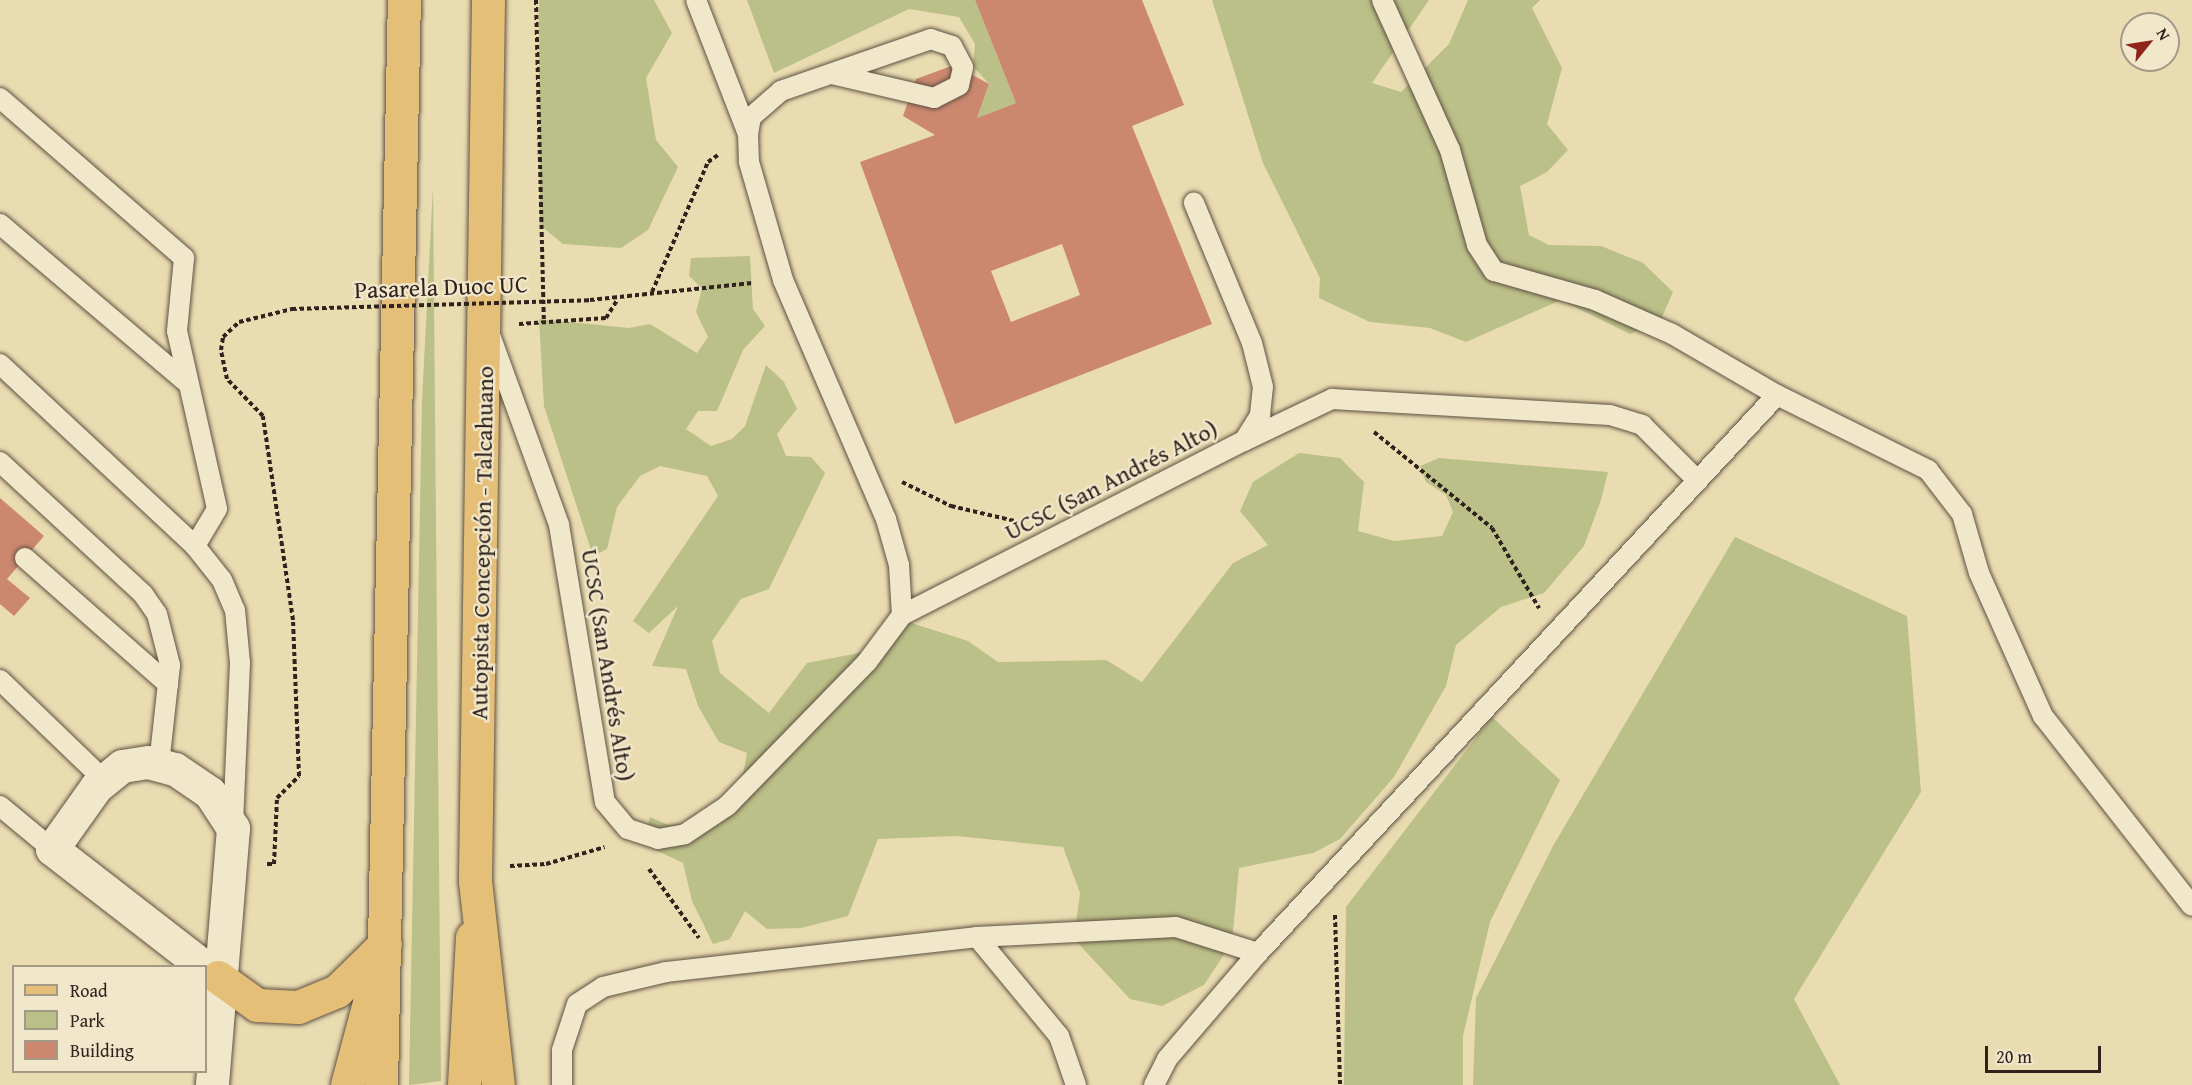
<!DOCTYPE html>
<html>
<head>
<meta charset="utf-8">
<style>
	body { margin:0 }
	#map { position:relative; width:2192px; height:1085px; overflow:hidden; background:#eadcb1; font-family:"Gentium Book Plus",serif }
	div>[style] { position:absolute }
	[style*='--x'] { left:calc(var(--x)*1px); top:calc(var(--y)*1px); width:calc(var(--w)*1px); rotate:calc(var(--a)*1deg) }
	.green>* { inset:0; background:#bbbf88 }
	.building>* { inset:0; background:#cc886f }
	.path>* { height:4px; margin-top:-2px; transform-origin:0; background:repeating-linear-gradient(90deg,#30231d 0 4.5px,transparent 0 7.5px) }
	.roads { filter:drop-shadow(0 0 2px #5e5142) drop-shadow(0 0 2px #5e5142) }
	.service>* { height:20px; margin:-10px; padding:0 10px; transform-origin:10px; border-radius:10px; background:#f1e8cc }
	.minor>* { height:33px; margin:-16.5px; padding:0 16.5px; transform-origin:16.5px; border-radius:16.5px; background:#f1e8cc }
	.primary>* { height:33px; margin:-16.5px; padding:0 16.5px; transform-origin:16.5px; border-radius:16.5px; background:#e5be78 }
	.trunk>* { height:33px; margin:-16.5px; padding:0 16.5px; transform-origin:16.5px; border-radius:16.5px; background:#e5be78 }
	.path-bridge>* { height:4px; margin-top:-2px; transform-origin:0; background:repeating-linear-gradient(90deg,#30231d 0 4.5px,transparent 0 7.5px) }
	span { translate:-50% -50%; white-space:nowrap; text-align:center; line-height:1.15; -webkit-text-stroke:4.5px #f1e8cc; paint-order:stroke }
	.street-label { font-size:24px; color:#30231d }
	.legend { position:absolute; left:12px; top:965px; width:195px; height:108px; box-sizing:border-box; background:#f1e8cc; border:2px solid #a49986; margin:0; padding:8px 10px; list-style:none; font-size:18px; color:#30231d }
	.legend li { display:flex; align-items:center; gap:12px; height:30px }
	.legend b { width:30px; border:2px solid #a49986 }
	.north { position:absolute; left:2120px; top:12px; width:60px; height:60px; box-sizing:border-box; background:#f1e8cc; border:2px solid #a49986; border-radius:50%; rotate:60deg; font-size:16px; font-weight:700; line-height:24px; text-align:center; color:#30231d }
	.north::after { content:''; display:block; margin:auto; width:21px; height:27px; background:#8f2418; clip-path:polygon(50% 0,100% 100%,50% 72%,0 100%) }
	.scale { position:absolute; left:1985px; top:1046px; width:116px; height:27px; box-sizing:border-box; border:3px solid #30231d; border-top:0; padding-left:8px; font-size:18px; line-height:21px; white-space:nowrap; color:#30231d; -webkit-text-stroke:4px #f1e8cc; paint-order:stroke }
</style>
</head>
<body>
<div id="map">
	<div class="green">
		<div style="clip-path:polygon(539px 0,654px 0,672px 33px,646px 78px,656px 140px,678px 167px,648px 230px,621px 248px,563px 244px,540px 225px)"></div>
		<div style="clip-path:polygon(747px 0,975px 0,1016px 103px,977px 118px,989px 84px,973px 66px,975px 44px,959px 17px,909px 9px,774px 73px)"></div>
		<div style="clip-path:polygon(1212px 0,1429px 0,1372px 83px,1401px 92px,1449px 44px,1468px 0,1540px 0,1532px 8px,1562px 68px,1547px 124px,1568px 150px,1547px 172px,1520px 186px,1529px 235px,1549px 245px,1601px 246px,1643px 263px,1673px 292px,1660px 322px,1630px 334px,1561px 300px,1466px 342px,1430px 328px,1370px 322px,1319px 298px,1320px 278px,1263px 163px)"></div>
		<div style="clip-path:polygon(433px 187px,441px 1081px,409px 1085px,422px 401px)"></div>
		<div style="clip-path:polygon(750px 256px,753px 309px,765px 326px,743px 350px,717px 411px,698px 411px,686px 429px,711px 446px,732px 439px,745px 426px,766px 365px,784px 382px,797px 409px,777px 434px,786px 456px,811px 457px,825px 473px,769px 589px,741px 599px,712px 641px,720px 673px,769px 713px,807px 663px,890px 647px,908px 622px,968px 641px,998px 662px,1106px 660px,1142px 682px,1233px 563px,1268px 545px,1240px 511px,1253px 482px,1299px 453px,1340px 458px,1364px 482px,1358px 531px,1394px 541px,1442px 536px,1453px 512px,1446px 495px,1426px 482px,1420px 466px,1439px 458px,1608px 472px,1601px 500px,1584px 546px,1544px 593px,1501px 607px,1456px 645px,1446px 686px,1394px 777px,1340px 839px,1313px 853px,1239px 868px,1232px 942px,1204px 985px,1162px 1006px,1130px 999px,1074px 939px,1080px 893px,1063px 847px,956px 836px,878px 839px,848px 916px,801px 928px,767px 929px,745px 911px,730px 939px,713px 944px,692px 901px,683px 863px,643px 844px,650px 817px,668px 825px,697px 823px,740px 792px,747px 753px,719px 742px,698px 706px,686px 669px,652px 666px,678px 606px,649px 633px,633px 621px,718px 496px,707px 476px,660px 466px,640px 476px,617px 507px,607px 549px,593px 556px,544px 406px,539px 319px,629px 328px,650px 324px,697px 353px,708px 337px,696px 312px,702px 288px,689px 276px,691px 258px)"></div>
		<div style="clip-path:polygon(1735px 537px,1907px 616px,1921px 792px,1794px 999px,1840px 1085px,1473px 1085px,1476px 998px,1553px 846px)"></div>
		<div style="clip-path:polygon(1492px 717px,1560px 780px,1490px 922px,1463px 1036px,1463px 1085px,1344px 1085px,1346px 907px)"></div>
	</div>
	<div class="building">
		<div style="clip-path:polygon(evenodd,975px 0,1142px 0,1184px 105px,1132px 126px,1212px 324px,955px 424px,860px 162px,935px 135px,903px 116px,916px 79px,954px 65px,989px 84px,977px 118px,1016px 103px,975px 0,1062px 244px,1080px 295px,1011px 322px,991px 271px,1062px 244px)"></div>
		<div style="clip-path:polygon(0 498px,44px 536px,7px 579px,30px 598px,14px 616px,0 604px)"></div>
	</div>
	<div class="path">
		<div style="--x:536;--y:0;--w:324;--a:88.6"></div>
		<div style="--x:652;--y:292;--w:142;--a:-66.7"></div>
		<div style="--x:708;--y:162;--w:12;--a:-35"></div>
		<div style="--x:590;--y:300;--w:163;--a:-6"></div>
		<div style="--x:519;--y:324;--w:87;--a:-3.9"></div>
		<div style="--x:606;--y:318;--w:22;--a:-58"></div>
		<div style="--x:1374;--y:432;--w:152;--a:39.1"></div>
		<div style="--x:1492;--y:528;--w:93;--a:59.6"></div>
		<div style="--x:902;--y:482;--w:55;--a:26.1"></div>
		<div style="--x:951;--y:506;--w:70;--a:13.2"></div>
		<div style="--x:267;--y:864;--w:7;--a:0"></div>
		<div style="--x:274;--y:864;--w:66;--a:-87.4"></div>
		<div style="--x:277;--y:798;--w:31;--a:-45"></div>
		<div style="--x:299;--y:776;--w:156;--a:-92.2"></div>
		<div style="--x:293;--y:620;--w:206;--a:-98.4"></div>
		<div style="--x:263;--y:416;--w:52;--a:-134.2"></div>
		<div style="--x:227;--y:379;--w:30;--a:-102"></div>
		<div style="--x:221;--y:350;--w:13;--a:-81"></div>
		<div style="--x:223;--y:337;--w:22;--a:-43"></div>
		<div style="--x:239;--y:322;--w:55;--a:-13.8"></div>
		<div style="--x:510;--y:866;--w:36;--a:-3"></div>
		<div style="--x:546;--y:864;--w:61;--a:-16.1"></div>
		<div style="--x:649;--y:869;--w:85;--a:54.1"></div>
		<div style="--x:1335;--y:915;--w:170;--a:88.3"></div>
	</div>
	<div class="roads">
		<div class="service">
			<div style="--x:696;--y:0;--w:144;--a:68.8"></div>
			<div style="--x:1382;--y:0;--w:165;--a:65.6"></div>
			<div style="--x:1450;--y:150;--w:99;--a:74.1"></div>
			<div style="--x:1477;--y:245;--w:31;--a:57"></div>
			<div style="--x:1494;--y:271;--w:105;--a:16"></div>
			<div style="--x:1595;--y:300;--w:84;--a:23.8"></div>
			<div style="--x:1672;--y:334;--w:121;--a:30.2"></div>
			<div style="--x:832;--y:74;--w:105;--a:13.2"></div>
			<div style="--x:934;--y:98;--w:28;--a:-27"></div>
			<div style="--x:959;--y:85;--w:18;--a:-77"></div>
			<div style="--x:963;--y:67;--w:24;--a:-118"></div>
			<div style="--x:952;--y:46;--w:22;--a:-162"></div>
			<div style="--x:931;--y:39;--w:159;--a:160.9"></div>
			<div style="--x:781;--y:91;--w:40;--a:139"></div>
			<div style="--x:751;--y:117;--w:17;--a:100"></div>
			<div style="--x:748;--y:134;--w:28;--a:88"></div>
			<div style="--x:749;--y:162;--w:123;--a:73.9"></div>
			<div style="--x:783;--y:280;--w:260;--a:66.7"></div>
			<div style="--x:886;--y:519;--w:48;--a:74.2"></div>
			<div style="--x:899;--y:565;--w:50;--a:86.6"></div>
			<div style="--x:0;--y:98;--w:244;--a:41"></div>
			<div style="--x:184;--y:258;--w:73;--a:95.5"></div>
			<div style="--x:177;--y:331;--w:182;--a:77.3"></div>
			<div style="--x:217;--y:509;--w:43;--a:120.7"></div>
			<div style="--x:0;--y:224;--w:244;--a:40.3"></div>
			<div style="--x:490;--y:335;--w:202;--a:70"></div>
			<div style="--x:559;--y:525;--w:281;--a:80.6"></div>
			<div style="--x:605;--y:802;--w:35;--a:50"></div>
			<div style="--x:628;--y:829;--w:32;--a:18"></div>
			<div style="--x:658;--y:839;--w:27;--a:-10"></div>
			<div style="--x:685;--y:834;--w:50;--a:-33.7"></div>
			<div style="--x:727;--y:806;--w:201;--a:-45.8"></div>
			<div style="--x:867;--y:662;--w:59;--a:-53.3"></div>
			<div style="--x:902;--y:615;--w:384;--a:-27"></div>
			<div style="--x:1244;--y:441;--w:31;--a:-58"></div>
			<div style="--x:1260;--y:415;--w:28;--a:-84"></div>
			<div style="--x:1263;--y:387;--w:45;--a:-104"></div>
			<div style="--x:1252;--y:343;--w:152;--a:-112.5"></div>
			<div style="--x:0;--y:364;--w:267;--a:43"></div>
			<div style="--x:195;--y:546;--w:43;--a:51.5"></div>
			<div style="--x:222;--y:580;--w:33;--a:67"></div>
			<div style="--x:235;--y:610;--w:53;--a:84.6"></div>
			<div style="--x:240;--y:663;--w:162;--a:92.5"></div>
			<div style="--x:1244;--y:441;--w:98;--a:-25.5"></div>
			<div style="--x:1332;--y:399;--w:278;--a:3.3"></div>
			<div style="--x:1610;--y:415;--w:34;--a:17"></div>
			<div style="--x:1642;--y:425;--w:79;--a:45"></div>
			<div style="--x:0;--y:462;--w:195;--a:42.7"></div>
			<div style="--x:143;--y:594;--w:24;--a:55"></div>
			<div style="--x:157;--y:614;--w:53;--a:75.7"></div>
			<div style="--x:170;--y:665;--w:100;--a:96.3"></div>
			<div style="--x:25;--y:558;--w:191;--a:41.4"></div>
			<div style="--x:0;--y:680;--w:143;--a:43.9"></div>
			<div style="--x:0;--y:806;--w:67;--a:39.6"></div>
			<div style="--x:977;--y:937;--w:199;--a:-2.9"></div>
			<div style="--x:1176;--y:927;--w:86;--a:17.6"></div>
			<div style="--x:562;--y:1085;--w:35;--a:-90"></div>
			<div style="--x:562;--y:1050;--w:48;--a:-71.9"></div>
			<div style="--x:577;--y:1004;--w:31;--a:-33"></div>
			<div style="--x:603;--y:987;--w:65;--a:-13.4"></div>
			<div style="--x:666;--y:972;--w:313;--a:-6.4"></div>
			<div style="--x:977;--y:937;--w:129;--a:50.4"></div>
			<div style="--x:1059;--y:1036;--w:52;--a:70.9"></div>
			<div style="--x:1154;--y:1085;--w:29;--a:-63"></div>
			<div style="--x:1167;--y:1059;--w:140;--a:-49.4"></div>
			<div style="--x:1258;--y:953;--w:762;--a:-47.07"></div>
			<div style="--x:1777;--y:395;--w:169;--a:26.4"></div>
			<div style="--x:1928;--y:470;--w:56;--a:52.3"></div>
			<div style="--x:1962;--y:514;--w:61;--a:73.9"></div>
			<div style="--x:1979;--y:573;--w:157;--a:65.9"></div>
			<div style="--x:2043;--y:716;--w:241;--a:51.9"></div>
		</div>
		<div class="minor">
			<div style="--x:203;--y:966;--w:191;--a:-142.2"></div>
			<div style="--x:52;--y:849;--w:76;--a:-54.6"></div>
			<div style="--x:96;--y:787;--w:33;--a:-39"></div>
			<div style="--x:122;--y:766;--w:26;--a:-9"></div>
			<div style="--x:148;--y:762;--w:28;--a:15"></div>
			<div style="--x:175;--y:769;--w:42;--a:34.4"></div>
			<div style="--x:210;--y:793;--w:42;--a:56.7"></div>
			<div style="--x:233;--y:828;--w:258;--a:94.7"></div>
		</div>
		<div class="primary">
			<div style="--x:464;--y:1085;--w:148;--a:-86.9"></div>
		</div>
		<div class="trunk">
			<div style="--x:488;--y:0;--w:881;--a:90.85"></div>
			<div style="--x:475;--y:881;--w:205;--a:83.6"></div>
			<div style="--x:218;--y:977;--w:48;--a:35.7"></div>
			<div style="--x:257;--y:1005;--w:41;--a:2.8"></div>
			<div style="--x:298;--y:1007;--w:42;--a:-22.3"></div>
			<div style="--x:337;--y:991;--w:67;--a:-44.4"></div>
			<div style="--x:347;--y:1085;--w:93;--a:-75.1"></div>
			<div style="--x:381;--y:1085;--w:1085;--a:-88.79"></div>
		</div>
	</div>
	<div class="path-bridge">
		<div style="--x:292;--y:309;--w:298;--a:-1.7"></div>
	</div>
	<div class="street-label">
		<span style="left:441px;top:287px;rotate:-2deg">Pasarela Duoc UC</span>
		<span style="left:1111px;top:480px;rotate:-27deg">UCSC (San Andrés Alto)</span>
		<span style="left:482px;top:543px;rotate:-89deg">Autopista Concepción - Talcahuano</span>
		<span style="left:608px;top:665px;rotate:81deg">UCSC (San Andrés Alto)</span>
	</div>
	<ul class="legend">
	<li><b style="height:8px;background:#e5be78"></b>Road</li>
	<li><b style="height:16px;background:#bbbf88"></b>Park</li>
	<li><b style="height:16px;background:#cc886f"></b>Building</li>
	</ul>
	<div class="north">N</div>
	<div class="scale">20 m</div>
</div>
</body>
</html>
